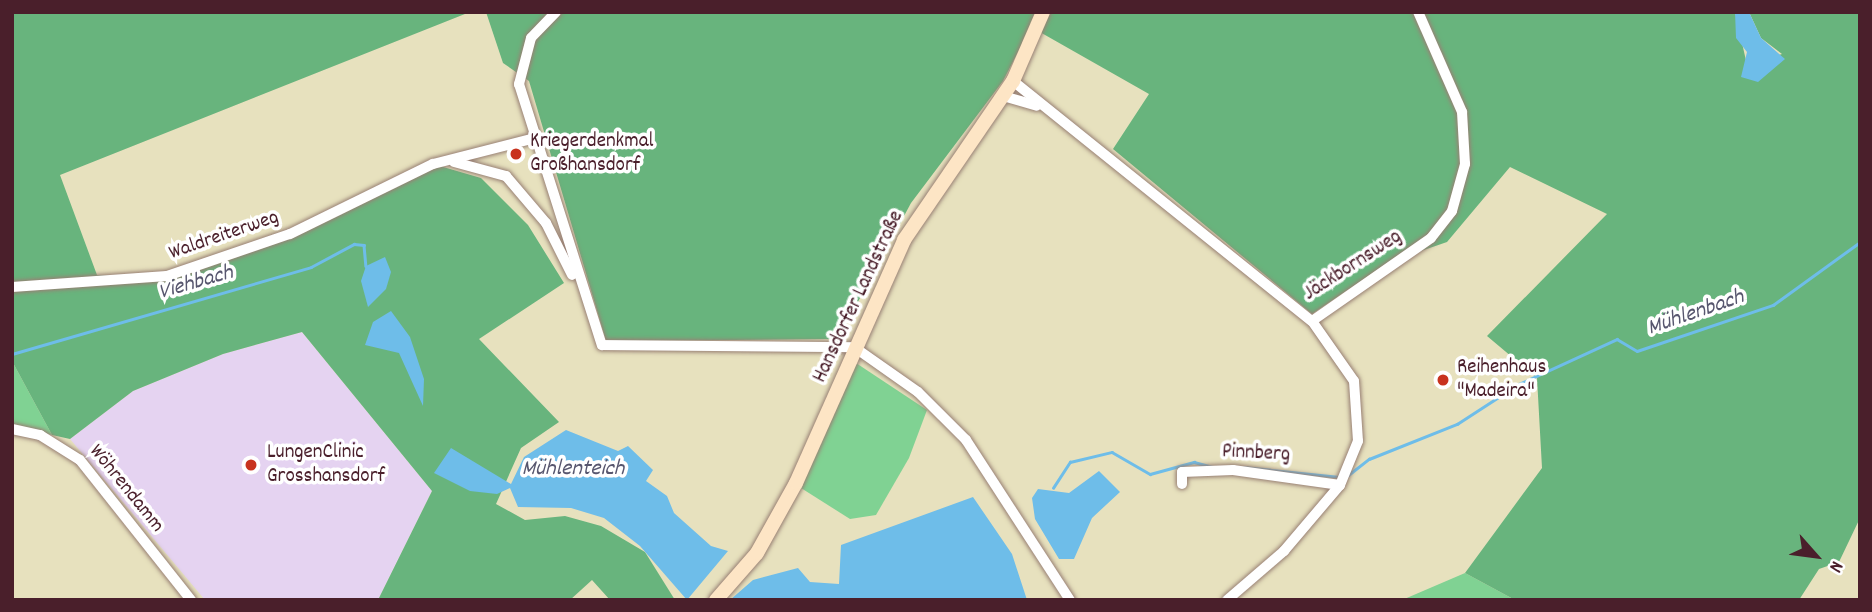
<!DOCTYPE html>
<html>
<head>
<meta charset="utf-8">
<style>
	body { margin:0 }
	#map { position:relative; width:1872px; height:612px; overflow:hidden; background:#e7e1be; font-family:Dekko,sans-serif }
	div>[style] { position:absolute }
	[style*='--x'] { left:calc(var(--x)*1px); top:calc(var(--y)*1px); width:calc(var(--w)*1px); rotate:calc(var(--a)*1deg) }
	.built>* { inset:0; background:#e5d3f1 }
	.green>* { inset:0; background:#80d293 }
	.forest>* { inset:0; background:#68b47d }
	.water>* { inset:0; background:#6ebde9 }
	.stream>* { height:2.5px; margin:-1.25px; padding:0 1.25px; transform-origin:1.25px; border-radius:1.25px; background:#6ebde9 }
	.roads { filter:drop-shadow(0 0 2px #988074) drop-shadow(0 0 2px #988074) }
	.street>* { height:10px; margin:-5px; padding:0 5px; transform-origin:5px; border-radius:5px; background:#fff }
	.secondary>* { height:14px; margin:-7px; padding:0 7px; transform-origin:7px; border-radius:7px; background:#fde5c5 }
	.dots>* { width:19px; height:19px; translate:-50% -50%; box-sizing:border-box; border:4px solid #fff; border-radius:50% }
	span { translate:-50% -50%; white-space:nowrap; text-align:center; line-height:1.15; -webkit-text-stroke:7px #fff; paint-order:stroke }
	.poi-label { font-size:21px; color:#4a1f2b }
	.left { translate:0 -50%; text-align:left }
	.street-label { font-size:21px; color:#4a1f2b }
	.water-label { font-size:23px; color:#57566e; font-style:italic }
	.frame { position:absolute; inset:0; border:14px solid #4a1f2b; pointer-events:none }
	.north { position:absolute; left:1781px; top:521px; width:70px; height:70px; -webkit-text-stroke:5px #fff; paint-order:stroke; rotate:118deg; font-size:19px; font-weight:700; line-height:28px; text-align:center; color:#4a1f2b }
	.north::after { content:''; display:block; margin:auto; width:24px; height:32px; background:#4a1f2b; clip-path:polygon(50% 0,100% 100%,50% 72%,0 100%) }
</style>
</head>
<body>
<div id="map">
	<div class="built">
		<div style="clip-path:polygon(302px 332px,432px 491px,378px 600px,205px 600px,70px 439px,133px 391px,223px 354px)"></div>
	</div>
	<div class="green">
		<div style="clip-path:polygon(12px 361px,52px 435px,12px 425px)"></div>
		<div style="clip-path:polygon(856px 363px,927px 410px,909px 458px,876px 515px,850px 519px,801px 488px)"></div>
		<div style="clip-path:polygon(1465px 573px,1515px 600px,1402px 600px)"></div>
	</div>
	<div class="forest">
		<div style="clip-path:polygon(12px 12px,470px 12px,60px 175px,97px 275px,167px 276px,222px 260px,433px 164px,481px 178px,528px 225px,564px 283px,479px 339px,559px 422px,521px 448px,496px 504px,525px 520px,565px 516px,601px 526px,645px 552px,675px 600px,610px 600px,592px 580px,570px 600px,378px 600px,432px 491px,302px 332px,223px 354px,133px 391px,70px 439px,52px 435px,12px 361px)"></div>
		<div style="clip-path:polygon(486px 12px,1735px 12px,1747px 65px,1782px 54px,1761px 38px,1749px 12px,1860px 12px,1860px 518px,1839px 562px,1819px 569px,1799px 600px,1515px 600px,1465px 573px,1542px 468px,1537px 378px,1487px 336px,1607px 214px,1510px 167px,1447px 242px,1389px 262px,1312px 314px,1113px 149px,1149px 94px,1031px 27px,1003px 81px,911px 203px,838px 339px,606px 341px,529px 81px,503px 63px)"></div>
	</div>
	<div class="water">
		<div style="clip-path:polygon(1735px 12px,1749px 12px,1761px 38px,1785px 59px,1758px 82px,1741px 77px,1747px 52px,1736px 38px)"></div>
		<div style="clip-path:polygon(385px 257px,391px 272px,386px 289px,368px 307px,361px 281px,366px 266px)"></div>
		<div style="clip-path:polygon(391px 311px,410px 337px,424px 379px,423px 406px,399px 353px,365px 345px,373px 322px)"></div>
		<div style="clip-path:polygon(566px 430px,618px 451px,628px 446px,653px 470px,646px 481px,667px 496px,674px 513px,711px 546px,728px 551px,687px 600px,640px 546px,604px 518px,571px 508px,518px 507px,510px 488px,497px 494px,470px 491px,434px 473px,451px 448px,511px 484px,524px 457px)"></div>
		<div style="clip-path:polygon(1099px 471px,1120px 492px,1092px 518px,1074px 559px,1059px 559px,1035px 519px,1032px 498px,1038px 489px,1069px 493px)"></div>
		<div style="clip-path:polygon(973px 497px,1012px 554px,1027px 600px,730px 600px,753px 580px,798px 568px,810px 582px,839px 584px,841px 545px)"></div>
	</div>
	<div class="stream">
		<div style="--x:12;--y:354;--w:311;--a:-16.2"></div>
		<div style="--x:311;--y:267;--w:49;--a:-28.1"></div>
		<div style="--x:354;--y:244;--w:10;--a:6"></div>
		<div style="--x:364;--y:245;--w:21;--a:85"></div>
		<div style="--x:1244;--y:467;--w:98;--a:5.9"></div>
		<div style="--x:1347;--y:476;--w:28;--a:-38"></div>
		<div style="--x:1369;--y:459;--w:95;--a:-21.7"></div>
		<div style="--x:1457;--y:424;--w:72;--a:-33"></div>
		<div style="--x:1517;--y:385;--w:110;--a:-24.7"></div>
		<div style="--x:1617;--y:339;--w:23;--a:31"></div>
		<div style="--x:1637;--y:351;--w:144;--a:-18.7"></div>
		<div style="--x:1773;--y:305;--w:107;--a:-35.9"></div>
		<div style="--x:1053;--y:488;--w:31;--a:-57"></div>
		<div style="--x:1070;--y:462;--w:43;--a:-13.4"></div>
		<div style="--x:1112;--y:452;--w:44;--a:30.1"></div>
		<div style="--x:1150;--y:474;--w:46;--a:-15.3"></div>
		<div style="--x:1194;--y:462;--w:20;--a:15"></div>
	</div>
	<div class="roads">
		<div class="street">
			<div style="--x:556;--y:12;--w:36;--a:134"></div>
			<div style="--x:531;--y:38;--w:48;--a:104.6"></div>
			<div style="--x:519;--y:84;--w:274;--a:72.4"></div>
			<div style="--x:602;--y:345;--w:252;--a:0.5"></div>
			<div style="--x:854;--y:347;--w:78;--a:35.1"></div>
			<div style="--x:918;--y:392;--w:68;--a:45"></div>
			<div style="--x:966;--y:440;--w:191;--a:57"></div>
			<div style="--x:1013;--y:81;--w:383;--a:38.8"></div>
			<div style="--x:1312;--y:321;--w:73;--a:55"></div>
			<div style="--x:1354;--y:381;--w:60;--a:86.2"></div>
			<div style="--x:1358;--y:441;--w:48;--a:112.2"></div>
			<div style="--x:1340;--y:485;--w:87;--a:130.3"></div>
			<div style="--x:1284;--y:551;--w:75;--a:139.3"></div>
			<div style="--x:1003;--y:96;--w:35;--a:16"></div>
			<div style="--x:454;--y:162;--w:54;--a:15.1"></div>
			<div style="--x:506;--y:176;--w:62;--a:49.6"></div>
			<div style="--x:546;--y:223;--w:58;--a:63.4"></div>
			<div style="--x:12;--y:287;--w:155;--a:-4.1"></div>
			<div style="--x:167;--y:276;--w:130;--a:-18.9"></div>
			<div style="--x:290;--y:234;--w:159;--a:-26.1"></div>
			<div style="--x:433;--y:164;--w:105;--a:-14.3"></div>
			<div style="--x:1312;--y:321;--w:145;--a:-34.9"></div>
			<div style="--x:1431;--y:238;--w:34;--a:-52"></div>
			<div style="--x:1452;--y:211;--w:49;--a:-74.5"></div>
			<div style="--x:1465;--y:164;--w:52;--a:-93.3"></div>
			<div style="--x:1462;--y:112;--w:109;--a:-113.7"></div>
			<div style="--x:12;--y:429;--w:29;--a:12"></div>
			<div style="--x:40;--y:435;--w:47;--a:32"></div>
			<div style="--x:80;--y:460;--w:179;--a:51.6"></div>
			<div style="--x:1182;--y:484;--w:12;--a:-90"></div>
			<div style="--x:1182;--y:472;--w:51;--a:-2.2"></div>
			<div style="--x:1233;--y:470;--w:108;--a:8"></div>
		</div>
		<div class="secondary">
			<div style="--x:716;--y:600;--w:62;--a:-48.9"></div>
			<div style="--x:757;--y:553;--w:80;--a:-60.9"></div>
			<div style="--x:796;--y:483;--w:266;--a:-66"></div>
			<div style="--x:904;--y:240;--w:193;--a:-55.6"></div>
			<div style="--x:1013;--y:81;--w:75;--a:-66.5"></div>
		</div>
	</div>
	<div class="dots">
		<div style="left:516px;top:154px;background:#c8321e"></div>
		<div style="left:1443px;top:380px;background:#c8321e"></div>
		<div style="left:251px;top:465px;background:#c8321e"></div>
	</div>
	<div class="poi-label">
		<span class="left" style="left:530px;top:154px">Kriegerdenkmal<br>Großhansdorf</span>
		<span class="left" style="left:1457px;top:380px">Reihenhaus<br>"Madeira"</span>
		<span class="left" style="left:267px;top:465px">LungenClinic<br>Grosshansdorf</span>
	</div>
	<div class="street-label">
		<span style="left:224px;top:236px;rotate:-19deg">Waldreiterweg</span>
		<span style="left:1353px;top:266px;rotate:-33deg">Jäckbornsweg</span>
		<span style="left:859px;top:297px;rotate:-65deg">Hansdorfer Landstraße</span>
		<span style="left:1256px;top:454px;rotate:3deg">Pinnberg</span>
		<span style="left:126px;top:489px;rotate:51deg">Wöhrendamm</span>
	</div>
	<div class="water-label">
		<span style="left:196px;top:284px;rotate:-16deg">Viehbach</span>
		<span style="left:1696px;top:314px;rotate:-19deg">Mühlenbach</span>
		<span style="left:573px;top:470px">Mühlenteich</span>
	</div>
	<div class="frame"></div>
	<div class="north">N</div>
</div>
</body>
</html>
